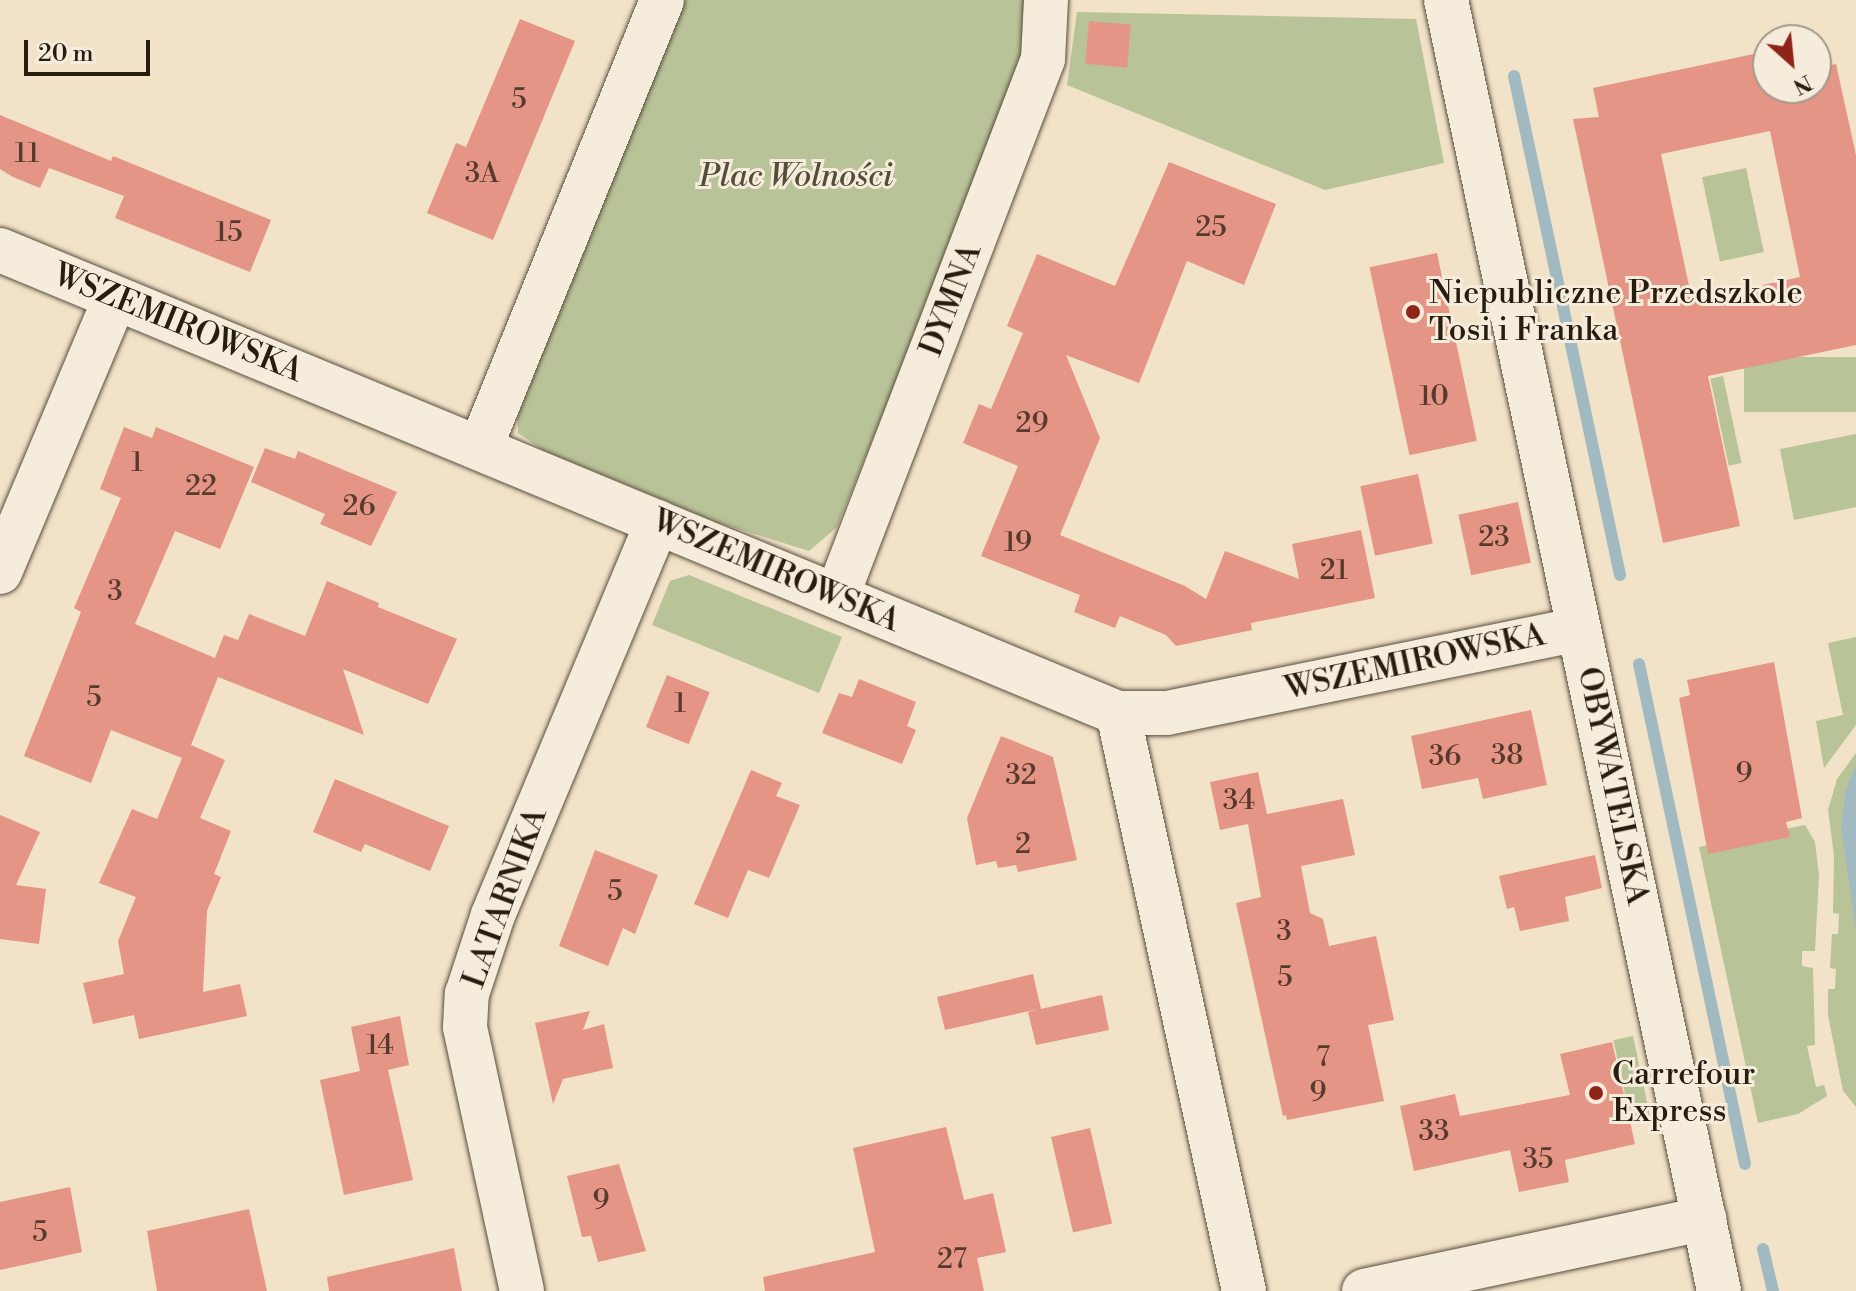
<!DOCTYPE html>
<html>
<head>
<meta charset="utf-8">
<style>
	body { margin:0 }
	#map { position:relative; width:1856px; height:1291px; overflow:hidden; background:#f1e2c8; font-family:"Libre Bodoni",serif }
	div>[style] { position:absolute }
	[style*='--x'] { left:calc(var(--x)*1px); top:calc(var(--y)*1px); width:calc(var(--w)*1px); rotate:calc(var(--a)*1deg) }
	.green>* { inset:0; background:#b8c397; transform-origin:0 0 }
	.water>* { inset:0; background:#a1bac1 }
	.stream>* { height:12px; margin:-6px; padding:0 6px; transform-origin:6px; border-radius:6px; background:#a1bac1 }
	.building>* { inset:0; background:#e49585; transform-origin:0 0 }
	.roads { filter:drop-shadow(0 0 2px #594e3e) drop-shadow(0 0 2px #594e3e) }
	.minor>* { height:44px; margin:-22px; padding:0 22px; transform-origin:22px; border-radius:22px; background:#f6ecdb }
	.dots>* { width:22px; height:22px; translate:-50% -50%; box-sizing:border-box; border:4px solid #f6ecdb; border-radius:50% }
	span { translate:-50% -50%; white-space:nowrap; text-align:center; line-height:1.15; -webkit-text-stroke:6px #f6ecdb; paint-order:stroke }
	.number-label { font-size:28px; color:#563a2d }
	.number-label span { -webkit-text-stroke-width:0 }
	.park-label { font-size:32px; color:#524e38; font-style:italic }
	.poi-label { font-size:32px; color:#261c10 }
	.left { translate:0 -50%; text-align:left }
	.street-label { font-size:32px; color:#261c10 }
	.north { position:absolute; left:1752px; top:24px; width:80px; height:80px; box-sizing:border-box; background:#f6ecdb; border:2px solid #a3998a; border-radius:50%; rotate:153deg; font-size:22px; font-weight:700; line-height:32px; text-align:center; color:#261c10 }
	.north::after { content:''; display:block; margin:auto; width:28px; height:36px; background:#8f2418; clip-path:polygon(50% 0,100% 100%,50% 72%,0 100%) }
	.scale { position:absolute; left:24px; top:40px; width:126px; height:36px; box-sizing:border-box; border:4px solid #261c10; border-top:0; padding-left:10px; font-size:24px; line-height:28px; white-space:nowrap; color:#261c10; -webkit-text-stroke:6px #f6ecdb; paint-order:stroke }
</style>
</head>
<body>
<div id="map">
	<div class="green">
		<div style="clip-path:polygon(683px 0,1030px 0,1031px 49px,837px 527px,809px 551px,716px 522px,543px 450px,518px 433px,517px 417px)"></div>
		<div style="clip-path:polygon(1077px 12px,1416px 19px,1444px 163px,1325px 190px,1067px 85px)"></div>
		<div style="left:1746px;top:168px;width:86px;height:45px;rotate:78deg"></div>
		<div style="left:1856px;top:357px;width:55px;height:112px;rotate:90deg"></div>
		<div style="left:1723px;top:376px;width:89px;height:13px;rotate:78deg"></div>
		<div style="clip-path:polygon(1856px 434px,1856px 507px,1794px 520px,1780px 449px)"></div>
		<div style="clip-path:polygon(689px 575px,842px 637px,819px 693px,652px 625px,670px 581px)"></div>
		<div style="clip-path:polygon(1856px 637px,1856px 725px,1824px 768px,1816px 721px,1843px 715px,1828px 643px)"></div>
		<div style="clip-path:polygon(1856px 753px,1856px 1107px,1843px 1091px,1828px 1015px,1828px 989px,1835px 989px,1836px 969px,1830px 968px,1832px 934px,1838px 934px,1839px 914px,1833px 913px,1834px 855px,1828px 810px,1837px 779px)"></div>
		<div style="clip-path:polygon(1805px 825px,1815px 842px,1819px 876px,1815px 951px,1802px 951px,1802px 966px,1813px 968px,1815px 1045px,1807px 1046px,1816px 1087px,1824px 1085px,1827px 1096px,1798px 1114px,1758px 1123px,1699px 847px)"></div>
		<div style="left:1633px;top:1036px;width:84px;height:20px;rotate:78deg"></div>
	</div>
	<div class="water">
		<div style="clip-path:polygon(1856px 765px,1856px 930px,1841px 828px,1845px 792px)"></div>
	</div>
	<div class="stream">
		<div style="--x:1514;--y:76;--w:510;--a:78.01"></div>
		<div style="--x:1639;--y:664;--w:511;--a:78.03"></div>
		<div style="--x:1763;--y:1249;--w:43;--a:76.6"></div>
	</div>
	<div class="building">
		<div style="clip-path:polygon(520px 19px,575px 41px,493px 240px,427px 213px,456px 143px,466px 147px)"></div>
		<div style="left:1089px;top:21px;width:42px;height:43px;rotate:5deg"></div>
		<div style="clip-path:polygon(evenodd,1768px 51px,1768px 88px,1816px 88px,1816px 68px,1836px 64px,1856px 155px,1856px 345px,1708px 376px,1740px 526px,1663px 543px,1573px 119px,1599px 117px,1593px 88px,1768px 51px,1770px 131px,1800px 277px,1692px 300px,1661px 154px,1770px 131px)"></div>
		<div style="clip-path:polygon(0 115px,111px 161px,113px 156px,271px 220px,250px 272px,115px 218px,124px 196px,49px 168px,40px 188px,13px 177px,0 169px)"></div>
		<div style="clip-path:polygon(1169px 162px,1276px 204px,1244px 285px,1187px 261px,1139px 383px,1066px 355px,1100px 438px,1060px 535px,1185px 586px,1206px 599px,1225px 551px,1299px 579px,1292px 544px,1361px 530px,1375px 598px,1251px 623px,1252px 630px,1176px 646px,1166px 635px,1120px 616px,1115px 628px,1074px 612px,1080px 595px,981px 556px,1018px 466px,963px 443px,979px 404px,991px 409px,1023px 333px,1007px 326px,1037px 254px,1115px 286px)"></div>
		<div style="left:1437px;top:253px;width:192px;height:69px;rotate:78deg"></div>
		<div style="clip-path:polygon(124px 427px,152px 438px,156px 427px,254px 467px,220px 549px,175px 531px,135px 624px,215px 658px,224px 635px,238px 640px,249px 614px,305px 636px,327px 581px,379px 603px,378px 607px,457px 639px,428px 704px,343px 669px,364px 735px,218px 677px,191px 745px,225px 760px,200px 818px,231px 831px,214px 874px,221px 877px,207px 911px,203px 992px,240px 984px,247px 1016px,139px 1039px,134px 1015px,93px 1024px,83px 983px,124px 974px,118px 941px,136px 897px,99px 883px,132px 809px,157px 819px,182px 758px,111px 730px,91px 783px,24px 756px,81px 612px,74px 608px,121px 498px,100px 489px)"></div>
		<div style="clip-path:polygon(265px 448px,295px 459px,298px 451px,397px 492px,371px 546px,320px 524px,325px 514px,251px 482px)"></div>
		<div style="left:1418px;top:474px;width:71px;height:59px;rotate:78deg"></div>
		<div style="left:1518px;top:502px;width:62px;height:61px;rotate:78deg"></div>
		<div style="clip-path:polygon(1774px 662px,1802px 818px,1786px 822px,1790px 837px,1708px 854px,1679px 698px,1690px 695px,1687px 680px)"></div>
		<div style="left:667px;top:675px;width:46px;height:56px;rotate:22deg"></div>
		<div style="clip-path:polygon(859px 679px,916px 702px,907px 726px,916px 730px,902px 764px,822px 733px,839px 693px,852px 697px)"></div>
		<div style="clip-path:polygon(1531px 710px,1547px 785px,1483px 799px,1478px 778px,1422px 789px,1411px 736px)"></div>
		<div style="clip-path:polygon(1001px 736px,1053px 757px,1077px 860px,1018px 872px,1016px 865px,998px 868px,996px 861px,976px 865px,967px 818px)"></div>
		<div style="clip-path:polygon(751px 770px,782px 783px,776px 796px,800px 805px,769px 878px,748px 870px,728px 918px,694px 904px)"></div>
		<div style="clip-path:polygon(1258px 772px,1267px 814px,1343px 799px,1355px 855px,1301px 866px,1310px 913px,1323px 919px,1329px 946px,1376px 936px,1394px 1020px,1368px 1025px,1384px 1101px,1287px 1120px,1286px 1115px,1283px 1116px,1236px 903px,1261px 897px,1248px 824px,1220px 830px,1210px 782px)"></div>
		<div style="clip-path:polygon(335px 779px,449px 826px,430px 871px,365px 844px,361px 852px,313px 832px)"></div>
		<div style="clip-path:polygon(0 815px,40px 832px,16px 885px,46px 889px,39px 944px,0 939px)"></div>
		<div style="clip-path:polygon(595px 850px,658px 875px,635px 934px,623px 928px,608px 966px,559px 946px)"></div>
		<div style="clip-path:polygon(1595px 855px,1602px 888px,1565px 897px,1569px 921px,1520px 931px,1514px 907px,1507px 909px,1499px 876px)"></div>
		<div style="clip-path:polygon(1033px 974px,1041px 1009px,1102px 995px,1109px 1030px,1036px 1045px,1028px 1012px,1038px 1009px,945px 1030px,937px 997px)"></div>
		<div style="clip-path:polygon(590px 1011px,583px 1030px,604px 1024px,613px 1068px,563px 1079px,553px 1104px,535px 1023px)"></div>
		<div style="clip-path:polygon(400px 1016px,409px 1065px,388px 1070px,413px 1180px,344px 1195px,320px 1080px,360px 1071px,351px 1027px)"></div>
		<div style="clip-path:polygon(1612px 1042px,1635px 1144px,1565px 1160px,1569px 1182px,1519px 1192px,1510px 1150px,1414px 1171px,1400px 1106px,1455px 1094px,1460px 1116px,1570px 1095px,1560px 1054px)"></div>
		<div style="clip-path:polygon(946px 1127px,964px 1200px,993px 1193px,1006px 1252px,977px 1258px,984px 1291px,765px 1291px,763px 1277px,875px 1252px,853px 1148px)"></div>
		<div style="left:1090px;top:1128px;width:98px;height:40px;rotate:77deg"></div>
		<div style="clip-path:polygon(619px 1164px,646px 1251px,598px 1262px,591px 1236px,582px 1237px,567px 1176px)"></div>
		<div style="clip-path:polygon(70px 1187px,82px 1252px,0 1270px,0 1202px)"></div>
		<div style="clip-path:polygon(249px 1209px,267px 1291px,157px 1291px,147px 1231px)"></div>
		<div style="clip-path:polygon(454px 1248px,462px 1291px,329px 1291px,327px 1277px)"></div>
	</div>
	<div class="roads">
		<div class="minor">
			<div style="--x:1446;--y:0;--w:1320;--a:78.06"></div>
			<div style="--x:0;--y:250;--w:1210;--a:22.5"></div>
			<div style="--x:1118;--y:713;--w:49;--a:0"></div>
			<div style="--x:1167;--y:713;--w:420;--a:-11.5"></div>
			<div style="--x:481;--y:446;--w:481;--a:-67.9"></div>
			<div style="--x:0;--y:572;--w:297;--a:-67.2"></div>
			<div style="--x:837;--y:596;--w:575;--a:-69.01"></div>
			<div style="--x:1043;--y:59;--w:59;--a:-87.1"></div>
			<div style="--x:1118;--y:713;--w:592;--a:77.7"></div>
			<div style="--x:522;--y:1291;--w:270;--a:-102.2"></div>
			<div style="--x:465;--y:1027;--w:33;--a:-87"></div>
			<div style="--x:467;--y:994;--w:83;--a:-71.8"></div>
			<div style="--x:493;--y:915;--w:426;--a:-67.3"></div>
			<div style="--x:1364;--y:1291;--w:348;--a:-12"></div>
		</div>
	</div>
	<div class="dots">
		<div style="left:1413px;top:312px;background:#8f2418"></div>
		<div style="left:1596px;top:1093px;background:#8f2418"></div>
	</div>
	<div class="number-label">
		<span style="left:519px;top:100px">5</span>
		<span style="left:27px;top:154px">11</span>
		<span style="left:482px;top:174px">3A</span>
		<span style="left:1211px;top:228px">25</span>
		<span style="left:229px;top:233px">15</span>
		<span style="left:1434px;top:397px">10</span>
		<span style="left:1032px;top:424px">29</span>
		<span style="left:137px;top:463px">1</span>
		<span style="left:201px;top:487px">22</span>
		<span style="left:359px;top:507px">26</span>
		<span style="left:1494px;top:538px">23</span>
		<span style="left:1018px;top:543px">19</span>
		<span style="left:1334px;top:571px">21</span>
		<span style="left:115px;top:592px">3</span>
		<span style="left:94px;top:698px">5</span>
		<span style="left:680px;top:704px">1</span>
		<span style="left:1507px;top:756px">38</span>
		<span style="left:1445px;top:757px">36</span>
		<span style="left:1744px;top:774px">9</span>
		<span style="left:1021px;top:776px">32</span>
		<span style="left:1239px;top:801px">34</span>
		<span style="left:1023px;top:845px">2</span>
		<span style="left:615px;top:892px">5</span>
		<span style="left:1284px;top:932px">3</span>
		<span style="left:1285px;top:978px">5</span>
		<span style="left:380px;top:1046px">14</span>
		<span style="left:1323px;top:1058px">7</span>
		<span style="left:1318px;top:1093px">9</span>
		<span style="left:1434px;top:1132px">33</span>
		<span style="left:1538px;top:1160px">35</span>
		<span style="left:601px;top:1201px">9</span>
		<span style="left:40px;top:1233px">5</span>
		<span style="left:952px;top:1260px">27</span>
	</div>
	<div class="park-label">
		<span style="left:796px;top:176px">Plac Wolności</span>
	</div>
	<div class="poi-label">
		<span class="left" style="left:1429px;top:312px">Niepubliczne Przedszkole<br>Tosi i Franka</span>
		<span class="left" style="left:1612px;top:1093px">Carrefour<br>Express</span>
	</div>
	<div class="street-label">
		<span style="left:951px;top:300px;rotate:-69deg">DYMNA</span>
		<span style="left:178px;top:323px;rotate:22deg">WSZEMIROWSKA</span>
		<span style="left:776px;top:571px;rotate:23deg">WSZEMIROWSKA</span>
		<span style="left:1415px;top:662px;rotate:-12deg">WSZEMIROWSKA</span>
		<span style="left:1613px;top:786px;rotate:78deg">OBYWATELSKA</span>
		<span style="left:505px;top:898px;rotate:-70deg">LATARNIKA</span>
	</div>
	<div class="north">N</div>
	<div class="scale">20 m</div>
</div>
</body>
</html>
